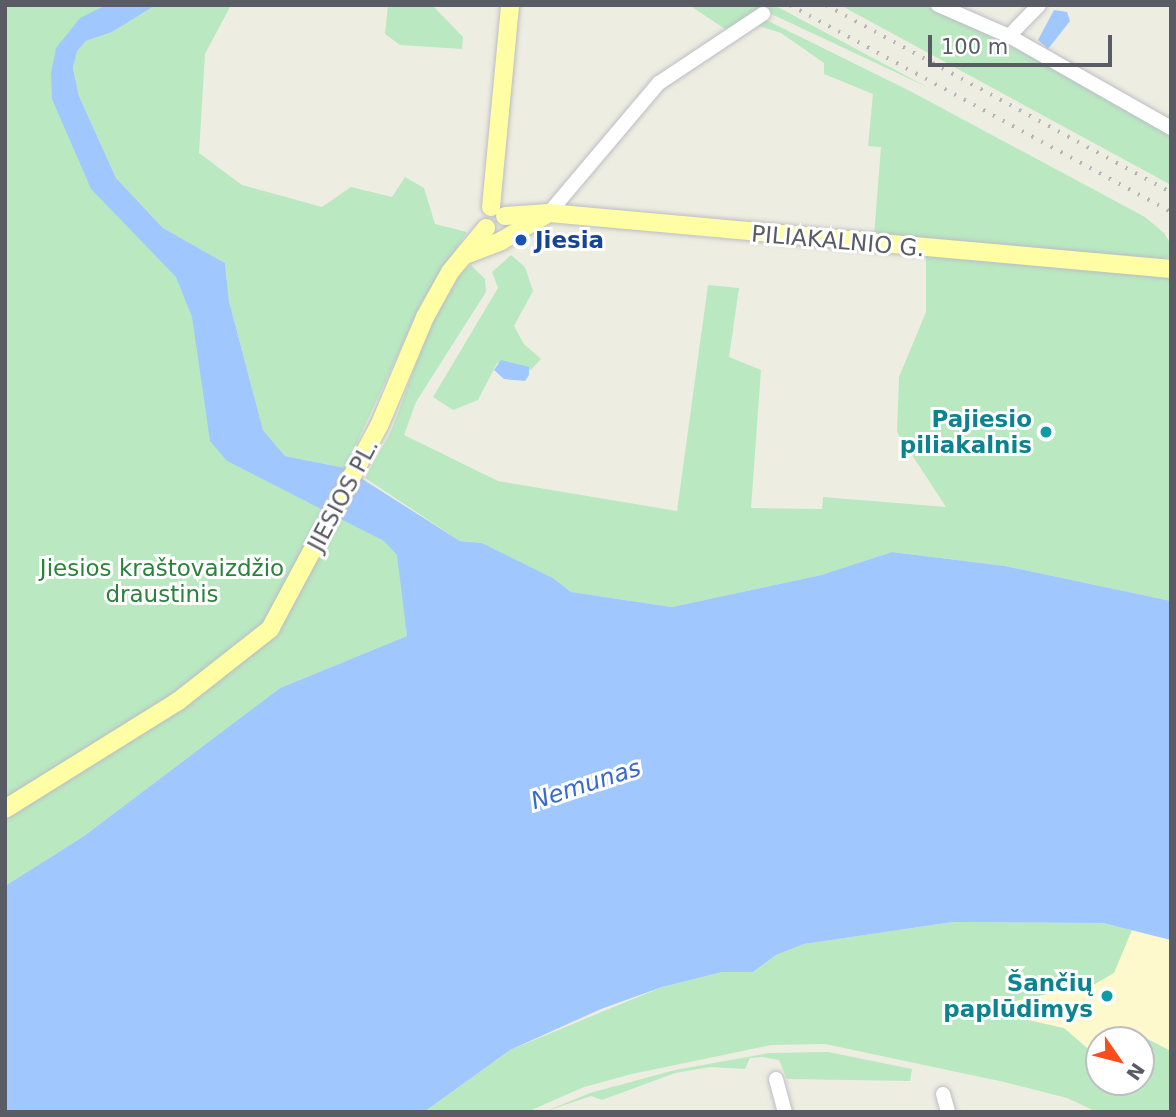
<!DOCTYPE html>
<html>
<head>
<meta charset="utf-8">
<style>
	body { margin:0 }
	#map { position:relative; width:1176px; height:1117px; overflow:hidden; background:#eeede1; font-family:"DejaVu Sans",sans-serif }
	div>[style] { position:absolute }
	[style*='--x'] { left:calc(var(--x)*1px); top:calc(var(--y)*1px); width:calc(var(--w)*1px); rotate:calc(var(--a)*1deg) }
	.green>* { inset:0; background:#bae9c1 }
	.sand>* { inset:0; background:#fef9cc }
	.water>* { inset:0; background:#a0c8ff }
	.roads { filter:drop-shadow(0 0 2px #bbbdc4) drop-shadow(0 0 2px #bbbdc4) }
	.minor>* { height:14px; margin:-7px; padding:0 7px; transform-origin:7px; border-radius:7px; background:#fff }
	.major>* { height:18px; margin:-9px; padding:0 9px; transform-origin:9px; border-radius:9px; background:#fffea5 }
	.rail>* { height:3.5px; margin-top:-1.75px; transform-origin:0; background:repeating-linear-gradient(90deg,#b5b5b7 0 2px,transparent 0 11px) }
	.dots>* { width:19px; height:19px; translate:-50% -50%; box-sizing:border-box; border:4px solid #fff; border-radius:50% }
	span { translate:-50% -50%; white-space:nowrap; text-align:center; line-height:1.15; -webkit-text-stroke:6px #fff; paint-order:stroke }
	.transit-label { font-size:23px; color:#164399; font-weight:700 }
	.left { translate:0 -50%; text-align:left }
	.street-label { font-size:23px; color:#595c64 }
	.culture-label { font-size:23px; color:#0d838f; font-weight:700 }
	.right { translate:-100% -50%; text-align:right }
	.park-label { font-size:23px; color:#2b823c }
	.water-label { font-size:24px; color:#376ace; font-style:italic }
	.frame { position:absolute; inset:0; border:7px solid #595c64; pointer-events:none }
	.north { position:absolute; left:1085px; top:1026px; width:70px; height:70px; box-sizing:border-box; background:#fff; border:2px solid #bdbec1; border-radius:50%; rotate:125deg; font-size:19px; font-weight:700; line-height:28px; text-align:center; color:#595c64 }
	.north::after { content:''; display:block; margin:auto; width:24px; height:32px; background:#fa4d1b; clip-path:polygon(50% 0,100% 100%,50% 72%,0 100%) }
	.scale { position:absolute; left:928px; top:35px; width:184px; height:32px; box-sizing:border-box; border:4px solid #595c64; border-top:0; padding-left:9px; font-size:21px; line-height:24px; white-space:nowrap; color:#595c64; -webkit-text-stroke:5px #fff; paint-order:stroke }
</style>
</head>
<body>
<div id="map">
	<div class="green">
		<div style="clip-path:polygon(5px 5px,123px 5px,63px 61px,82px 146px,178px 257px,237px 435px,398px 524px,407px 636px,280px 688px,84px 836px,5px 886px)"></div>
		<div style="clip-path:polygon(156px 5px,231px 5px,205px 54px,199px 153px,242px 185px,322px 207px,351px 187px,392px 197px,405px 177px,424px 188px,435px 224px,467px 232px,424px 299px,345px 468px,285px 456px,263px 430px,229px 301px,225px 263px,163px 228px,116px 178px,79px 96px,73px 68px,76px 51px,86px 41px,112px 32px)"></div>
		<div style="clip-path:polygon(388px 5px,432px 5px,463px 37px,462px 49px,400px 45px,385px 34px)"></div>
		<div style="clip-path:polygon(689px 5px,774px 5px,929px 88px,765px 11px,728px 31px)"></div>
		<div style="clip-path:polygon(840px 5px,924px 5px,1026px 53px,1171px 135px,1171px 185px)"></div>
		<div style="clip-path:polygon(764px 19px,910px 91px,1145px 217px,1164px 233px,1170px 243px,1169px 257px,1161px 262px,874px 236px,881px 147px,868px 146px,873px 94px,824px 74px,824px 63px,781px 33px,753px 24px)"></div>
		<div style="clip-path:polygon(511px 255px,525px 267px,533px 291px,514px 326px,524px 344px,541px 359px,531px 370px,497px 363px,478px 400px,453px 410px,433px 397px,498px 288px,492px 272px)"></div>
		<div style="clip-path:polygon(926px 256px,1171px 277px,1171px 601px,1005px 566px,892px 552px,821px 575px,672px 607px,571px 592px,553px 578px,482px 543px,460px 541px,365px 478px,391px 431px,435px 313px,457px 274px,471px 265px,485px 279px,486px 292px,416px 402px,404px 435px,498px 481px,677px 511px,708px 285px,739px 288px,729px 357px,761px 370px,751px 508px,822px 509px,823px 497px,946px 507px,897px 432px,899px 377px,926px 312px)"></div>
		<div style="clip-path:polygon(953px 922px,1103px 923px,1132px 930px,1115px 973px,1095px 984px,1002px 1004px,1002px 1013px,1064px 1028px,1087px 1048px,1099px 1047px,1099px 1082px,1141px 1082px,1141px 1040px,1131px 1040px,1142px 1036px,1171px 1051px,1171px 1112px,1097px 1112px,1067px 1098px,1004px 1082px,825px 1044px,771px 1045px,632px 1074px,584px 1087px,527px 1112px,424px 1112px,510px 1050px,662px 987px,722px 972px,753px 972px,776px 955px,804px 944px)"></div>
		<div style="clip-path:polygon(828px 1052px,912px 1069px,910px 1081px,787px 1079px,779px 1060px,762px 1057px,750px 1058px,745px 1069px,711px 1067px,675px 1073px,602px 1100px,591px 1096px,544px 1112px,590px 1093px,675px 1070px,769px 1053px)"></div>
	</div>
	<div class="sand">
		<div style="clip-path:polygon(1132px 930px,1171px 940px,1171px 1051px,1142px 1036px,1099px 1040px,1099px 1047px,1088px 1048px,1064px 1028px,1002px 1014px,1002px 1004px,1095px 984px,1114px 973px)"></div>
	</div>
	<div class="water">
		<div style="clip-path:polygon(106px 5px,156px 5px,112px 32px,86px 41px,77px 51px,73px 68px,79px 96px,116px 178px,163px 228px,225px 263px,229px 301px,263px 430px,285px 456px,345px 468px,460px 541px,482px 543px,553px 578px,571px 592px,672px 607px,821px 575px,892px 552px,1005px 566px,1171px 601px,1171px 940px,1103px 923px,953px 922px,804px 944px,776px 955px,753px 972px,722px 972px,662px 987px,601px 1009px,510px 1050px,424px 1112px,5px 1112px,5px 886px,84px 836px,280px 688px,407px 636px,397px 555px,384px 541px,227px 461px,210px 441px,192px 317px,176px 277px,91px 189px,52px 99px,51px 73px,56px 48px,80px 18px)"></div>
		<div style="clip-path:polygon(1054px 10px,1067px 12px,1070px 21px,1048px 49px,1038px 40px)"></div>
		<div style="clip-path:polygon(501px 360px,529px 367px,529px 375px,525px 381px,504px 379px,494px 370px)"></div>
	</div>
	<div class="roads">
		<div class="minor">
			<div style="--x:938;--y:5;--w:77;--a:23.6"></div>
			<div style="--x:1009;--y:36;--w:186;--a:29.6"></div>
			<div style="--x:1009;--y:36;--w:43;--a:-45.9"></div>
			<div style="--x:549;--y:213;--w:170;--a:-49.8"></div>
			<div style="--x:659;--y:83;--w:125;--a:-33.6"></div>
			<div style="--x:776;--y:1079;--w:34;--a:75"></div>
			<div style="--x:943;--y:1094;--w:19;--a:74"></div>
		</div>
		<div class="major">
			<div style="--x:491;--y:207;--w:203;--a:-84.6"></div>
			<div style="--x:505;--y:216;--w:44;--a:-3.9"></div>
			<div style="--x:549;--y:213;--w:625;--a:5.14"></div>
			<div style="--x:465;--y:255;--w:39;--a:-21"></div>
			<div style="--x:501;--y:241;--w:56;--a:-30.3"></div>
			<div style="--x:5;--y:809;--w:203;--a:-31.9"></div>
			<div style="--x:177;--y:702;--w:118;--a:-38.1"></div>
			<div style="--x:270;--y:629;--w:230;--a:-61.8"></div>
			<div style="--x:379;--y:426;--w:118;--a:-67.1"></div>
			<div style="--x:425;--y:317;--w:51;--a:-60.9"></div>
			<div style="--x:450;--y:272;--w:57;--a:-50.7"></div>
		</div>
	</div>
	<div class="rail">
		<div style="--x:790;--y:5;--w:434;--a:28.5"></div>
		<div style="--x:826;--y:5;--w:392;--a:28.5"></div>
	</div>
	<div class="dots">
		<div style="left:521px;top:240px;background:#1a4fb4"></div>
		<div style="left:1046px;top:432px;background:#0f9aa8"></div>
		<div style="left:1107px;top:996px;background:#0f9aa8"></div>
	</div>
	<div class="transit-label">
		<span class="left" style="left:535px;top:240px">Jiesia</span>
	</div>
	<div class="street-label">
		<span style="left:838px;top:241px;rotate:5deg">PILIAKALNIO G.</span>
		<span style="left:343px;top:495px;rotate:-62deg">JIESIOS PL.</span>
	</div>
	<div class="culture-label">
		<span class="right" style="left:1032px;top:432px">Pajiesio<br>piliakalnis</span>
		<span class="right" style="left:1093px;top:996px">Šančių<br>paplūdimys</span>
	</div>
	<div class="park-label">
		<span style="left:162px;top:581px">Jiesios kraštovaizdžio<br>draustinis</span>
	</div>
	<div class="water-label">
		<span style="left:586px;top:785px;rotate:-18deg">Nemunas</span>
	</div>
	<div class="frame"></div>
	<div class="north">N</div>
	<div class="scale">100 m</div>
</div>
</body>
</html>
